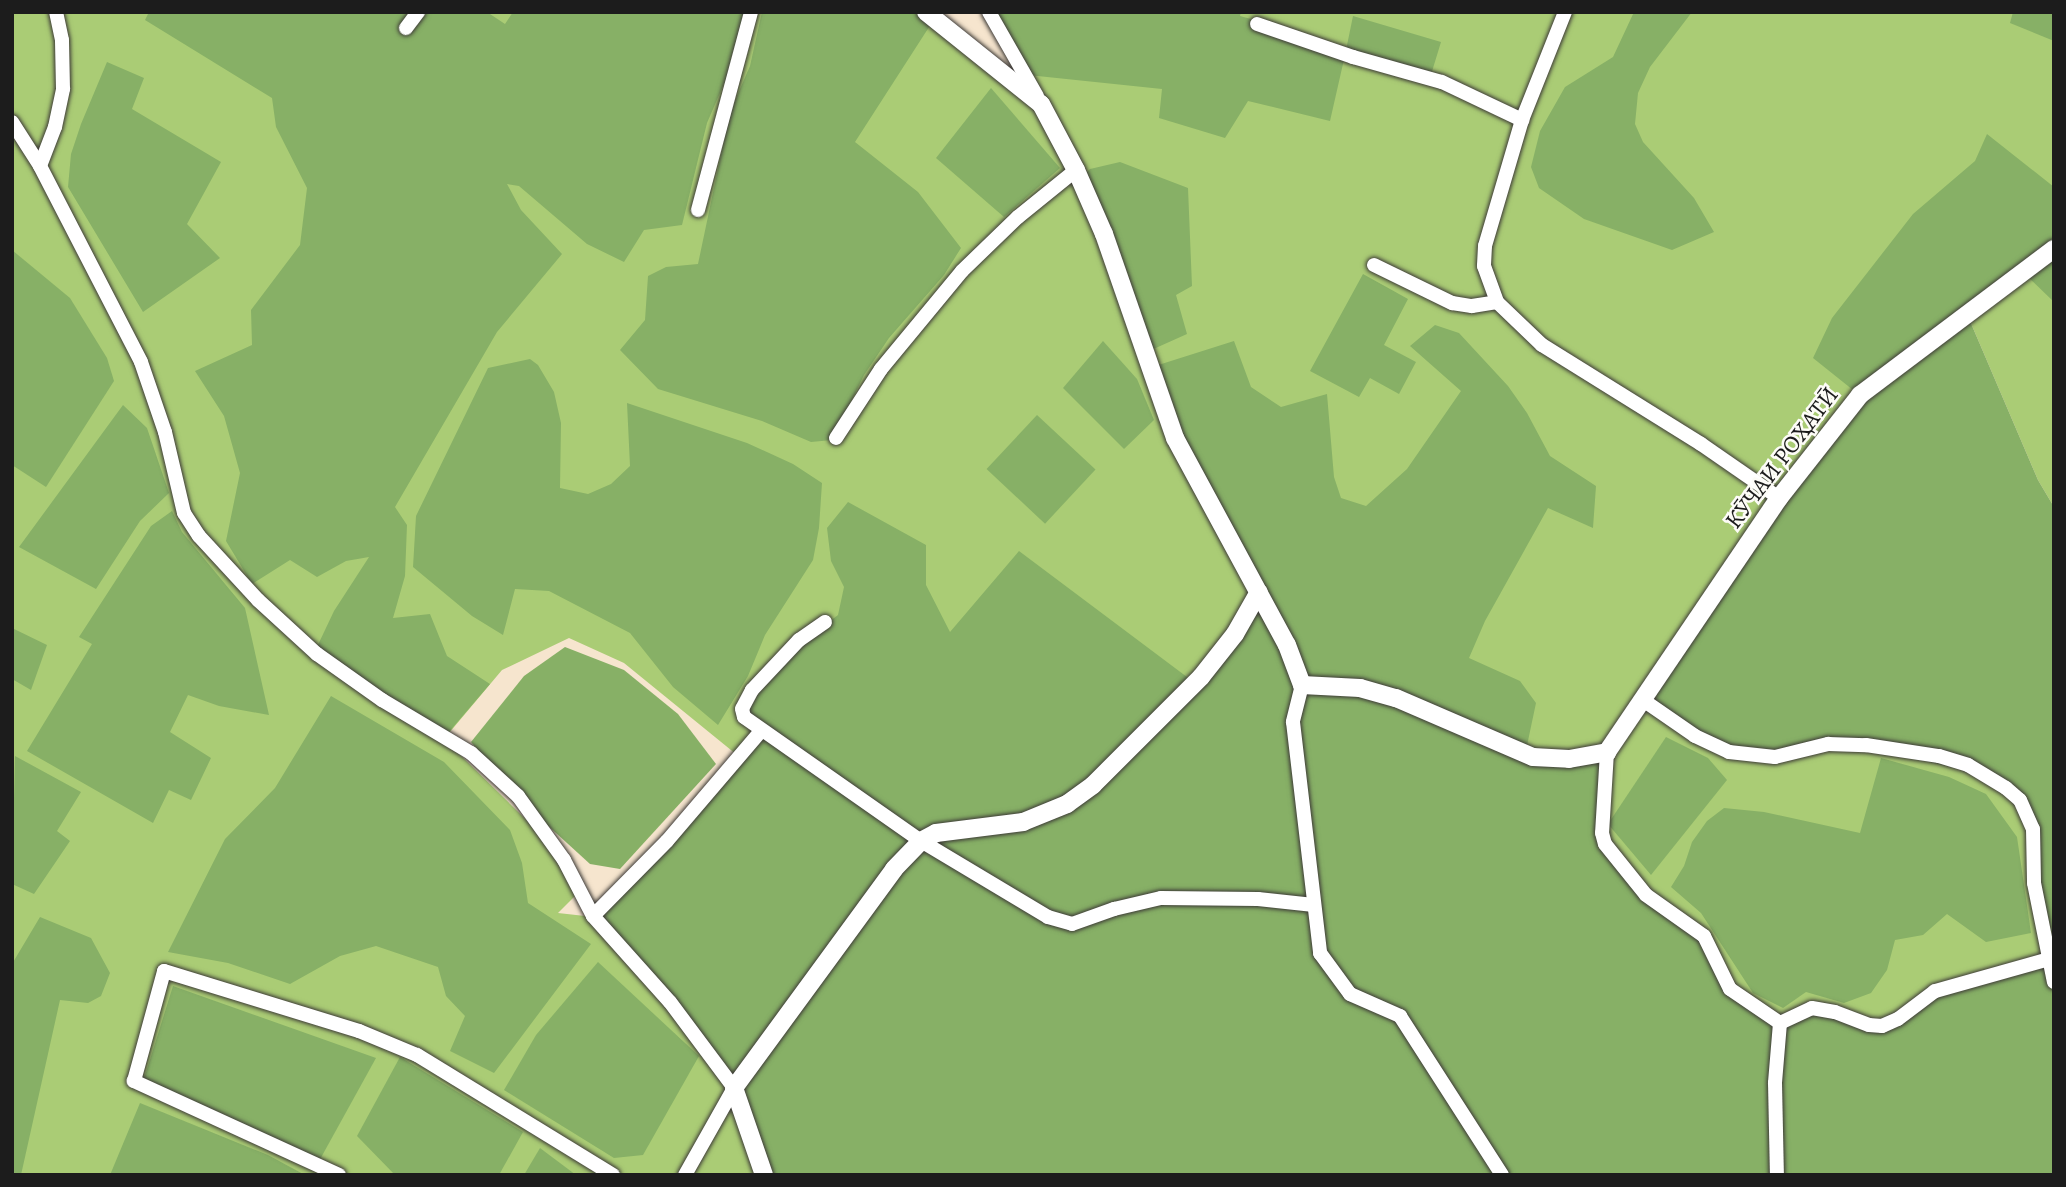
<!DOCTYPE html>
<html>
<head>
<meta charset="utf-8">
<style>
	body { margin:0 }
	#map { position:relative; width:2066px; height:1187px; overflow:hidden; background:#f6e5ce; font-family:Alegreya,serif }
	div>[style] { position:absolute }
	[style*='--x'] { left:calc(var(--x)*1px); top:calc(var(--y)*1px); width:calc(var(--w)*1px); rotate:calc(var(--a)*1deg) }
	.green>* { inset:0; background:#aacc75 }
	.forest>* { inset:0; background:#87b066; transform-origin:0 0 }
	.roads { filter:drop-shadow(0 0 2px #3d3a37) drop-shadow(0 0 2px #3d3a37) }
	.minor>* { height:14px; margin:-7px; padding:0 7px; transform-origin:7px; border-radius:7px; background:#fff }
	.tertiary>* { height:18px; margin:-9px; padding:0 9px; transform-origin:9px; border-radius:9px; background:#fff }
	span { translate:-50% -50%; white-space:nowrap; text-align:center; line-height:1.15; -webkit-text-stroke:5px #fdfcf7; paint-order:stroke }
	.street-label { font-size:24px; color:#1c1c1c }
	.frame { position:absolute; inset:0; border:14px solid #1c1c1c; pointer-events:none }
</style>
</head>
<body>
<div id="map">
	<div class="green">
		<div style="clip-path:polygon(12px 12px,936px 12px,1039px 98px,994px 12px,2054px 12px,2054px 507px,2038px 480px,1970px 321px,1826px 746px,1906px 754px,1962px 770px,2002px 790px,2037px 834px,2048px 962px,1902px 1020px,1777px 1028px,1622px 869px,1581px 759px,1199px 686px,742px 759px,624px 663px,569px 638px,502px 670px,444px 739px,561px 854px,577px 894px,558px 913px,594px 917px,721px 1078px,767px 1175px,12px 1175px)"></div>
	</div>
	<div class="forest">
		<div style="clip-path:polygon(149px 12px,487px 12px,505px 24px,513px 12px,744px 12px,732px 65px,707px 123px,682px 225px,644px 230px,624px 262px,587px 244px,519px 186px,507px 184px,521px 210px,562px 254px,497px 332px,395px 507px,407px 525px,405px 576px,393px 618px,430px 614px,447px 656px,490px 684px,443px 739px,316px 649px,334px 611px,369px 557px,346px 561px,317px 577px,290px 560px,252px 584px,226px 541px,240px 473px,224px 416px,195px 371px,252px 345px,251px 310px,300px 245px,307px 188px,276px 127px,272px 98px,145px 20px)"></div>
		<div style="clip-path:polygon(762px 12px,913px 12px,931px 24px,855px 142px,918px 192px,961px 248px,944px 275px,889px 338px,864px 375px,832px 440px,811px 442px,762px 421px,658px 389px,620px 350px,645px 320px,648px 276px,666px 267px,698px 264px,730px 112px,750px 66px)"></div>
		<div style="clip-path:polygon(994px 12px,1241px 12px,1240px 16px,1262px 22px,1345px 55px,1353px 16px,1441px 42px,1430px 78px,1345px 55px,1330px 121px,1248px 101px,1225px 138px,1159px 118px,1162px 89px,1028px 75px)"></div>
		<div style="clip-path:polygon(1634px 12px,1692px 12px,1650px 67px,1638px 93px,1635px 124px,1643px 142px,1694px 198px,1714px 232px,1672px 250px,1584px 219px,1539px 188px,1531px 167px,1540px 131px,1565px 87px,1613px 57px)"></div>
		<div style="clip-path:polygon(2013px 12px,2054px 12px,2054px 41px,2010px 23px)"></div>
		<div style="clip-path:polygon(107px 62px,144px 78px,132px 109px,221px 162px,187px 224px,220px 258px,143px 312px,68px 187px,71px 154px,81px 124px)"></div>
		<div style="clip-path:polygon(991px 88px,1060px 168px,1004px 217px,936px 158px)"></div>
		<div style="clip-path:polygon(1987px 134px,2054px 187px,2054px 302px,2027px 276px,1970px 321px,2038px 480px,2054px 507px,2054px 1175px,767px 1175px,731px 1077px,594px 917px,757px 734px,739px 720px,751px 698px,790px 652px,838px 615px,844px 587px,831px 561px,827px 528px,848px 502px,926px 545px,926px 585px,950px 632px,1019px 551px,1199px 686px,1258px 600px,1152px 367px,1234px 341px,1251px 387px,1281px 407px,1327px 394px,1334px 477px,1341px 498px,1366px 506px,1407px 469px,1461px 391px,1410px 346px,1435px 325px,1459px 333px,1508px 386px,1527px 413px,1550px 456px,1596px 486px,1593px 528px,1548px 508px,1485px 621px,1469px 658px,1520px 681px,1536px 703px,1525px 755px,1607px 759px,1598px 838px,1622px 869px,1699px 932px,1729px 992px,1777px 1028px,1807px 1009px,1867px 1028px,1936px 991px,2048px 962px,2034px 878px,2037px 834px,2002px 790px,1962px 770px,1864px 746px,1719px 755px,1642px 706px,1712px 604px,1863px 398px,1813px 358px,1832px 318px,1913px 214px,1975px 161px)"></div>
		<div style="clip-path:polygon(1120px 162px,1188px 188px,1192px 286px,1176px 295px,1187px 334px,1149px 351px,1077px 182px,1090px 169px)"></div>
		<div style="clip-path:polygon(12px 250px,70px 298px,107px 358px,114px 381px,46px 487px,12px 465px)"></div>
		<div style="clip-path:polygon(1363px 274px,1408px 299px,1384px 345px,1416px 362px,1399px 394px,1370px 378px,1359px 397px,1310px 371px)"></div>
		<div style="clip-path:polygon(1103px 341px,1137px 379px,1154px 420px,1124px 449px,1063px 388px)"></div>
		<div style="clip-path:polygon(530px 359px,538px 365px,554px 392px,561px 423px,560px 488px,588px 494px,611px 484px,630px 466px,627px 403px,747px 443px,793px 464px,822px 483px,819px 528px,813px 560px,765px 635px,748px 676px,718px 725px,673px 687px,630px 633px,549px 591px,515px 589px,503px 635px,472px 616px,413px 567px,416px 516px,488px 368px)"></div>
		<div style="clip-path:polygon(123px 405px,147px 428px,169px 493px,140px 521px,96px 589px,19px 547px)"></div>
		<div style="left:1037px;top:415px;width:80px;height:74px;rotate:43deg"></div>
		<div style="clip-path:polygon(172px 511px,182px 532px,245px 608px,269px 715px,219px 706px,188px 695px,170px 732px,211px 758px,191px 800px,169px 790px,153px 823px,27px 751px,92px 644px,79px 637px,151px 526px)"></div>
		<div style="clip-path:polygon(12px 628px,47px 645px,31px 690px,12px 679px)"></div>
		<div style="clip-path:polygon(565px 647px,624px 670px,678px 714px,716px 764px,620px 869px,590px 864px,522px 802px,471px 742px,524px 676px)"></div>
		<div style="clip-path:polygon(331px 696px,444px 762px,510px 830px,522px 863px,528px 903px,591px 944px,494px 1073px,450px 1051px,465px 1016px,446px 996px,438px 967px,376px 946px,340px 956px,290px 984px,228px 963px,168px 952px,225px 839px,275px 788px)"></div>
		<div style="clip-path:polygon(1666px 737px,1708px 758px,1727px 780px,1651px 875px,1608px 824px)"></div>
		<div style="clip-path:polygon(15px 756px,81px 792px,57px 831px,70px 841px,34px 894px,12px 884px)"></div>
		<div style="clip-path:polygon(1881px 758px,1949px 777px,1986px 794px,2017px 837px,2031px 933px,1986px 942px,1947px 914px,1923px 935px,1895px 940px,1887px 970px,1871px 993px,1844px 1003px,1806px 992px,1783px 1008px,1753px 993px,1701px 913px,1671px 887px,1684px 866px,1692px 842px,1707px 821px,1724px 808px,1764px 812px,1860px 833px)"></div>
		<div style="clip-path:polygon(40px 917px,91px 938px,110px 973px,101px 996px,88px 1003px,60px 1000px,21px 1175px,12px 1175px,12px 964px)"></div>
		<div style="clip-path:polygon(598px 962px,699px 1056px,643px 1155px,614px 1158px,504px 1090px,536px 1035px)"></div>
		<div style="clip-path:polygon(173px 986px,376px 1058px,318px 1163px,143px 1082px)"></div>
		<div style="clip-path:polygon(400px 1057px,523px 1132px,499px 1175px,395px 1175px,357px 1136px)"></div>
		<div style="clip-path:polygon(140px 1103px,268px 1155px,305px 1175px,110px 1175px)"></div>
		<div style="clip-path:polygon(540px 1148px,576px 1175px,524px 1175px)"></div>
	</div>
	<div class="roads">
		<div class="minor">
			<div style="--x:989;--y:12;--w:97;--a:60.3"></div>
			<div style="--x:1565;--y:12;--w:116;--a:111.7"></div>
			<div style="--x:1522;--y:120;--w:131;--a:106.4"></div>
			<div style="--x:1485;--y:246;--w:20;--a:93"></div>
			<div style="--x:1484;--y:266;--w:38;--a:70"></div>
			<div style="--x:1497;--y:302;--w:62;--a:43.7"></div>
			<div style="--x:1542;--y:345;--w:187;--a:31.9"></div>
			<div style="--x:1701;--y:444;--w:95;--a:34.7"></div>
			<div style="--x:1257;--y:24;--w:102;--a:19"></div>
			<div style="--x:1353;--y:57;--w:92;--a:15.7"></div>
			<div style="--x:1442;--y:82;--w:89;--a:25.4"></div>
			<div style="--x:406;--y:28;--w:20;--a:-53"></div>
			<div style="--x:12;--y:122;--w:52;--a:57.5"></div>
			<div style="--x:40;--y:166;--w:220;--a:62.7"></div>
			<div style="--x:141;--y:362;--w:74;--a:71.1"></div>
			<div style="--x:165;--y:432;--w:83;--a:76.8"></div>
			<div style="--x:184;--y:513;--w:27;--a:57"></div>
			<div style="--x:199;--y:536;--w:87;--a:47.3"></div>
			<div style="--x:258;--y:600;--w:80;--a:42.5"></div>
			<div style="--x:317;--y:654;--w:80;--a:35.3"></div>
			<div style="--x:382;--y:700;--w:104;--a:30.8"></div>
			<div style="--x:471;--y:753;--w:64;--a:42.5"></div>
			<div style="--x:518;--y:796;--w:79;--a:54.3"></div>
			<div style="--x:564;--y:860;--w:63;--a:62.6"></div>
			<div style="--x:593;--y:916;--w:115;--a:48.2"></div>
			<div style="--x:670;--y:1002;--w:107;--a:53.3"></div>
			<div style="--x:734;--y:1088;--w:100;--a:119.4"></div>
			<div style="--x:40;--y:166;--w:42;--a:-69"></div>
			<div style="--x:55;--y:127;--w:39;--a:-78"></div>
			<div style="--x:63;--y:89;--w:49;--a:-91.2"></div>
			<div style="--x:62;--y:40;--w:29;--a:-102"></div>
			<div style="--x:698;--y:210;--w:205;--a:-75"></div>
			<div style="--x:1374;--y:265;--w:87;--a:26"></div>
			<div style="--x:1452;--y:303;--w:20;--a:9"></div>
			<div style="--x:1472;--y:306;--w:25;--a:-9"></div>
			<div style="--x:836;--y:438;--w:82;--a:-56.9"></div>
			<div style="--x:881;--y:369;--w:127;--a:-50.4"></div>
			<div style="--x:962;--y:271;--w:78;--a:-44"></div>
			<div style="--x:1018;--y:217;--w:75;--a:-39"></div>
			<div style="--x:825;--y:622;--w:32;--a:145"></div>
			<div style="--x:799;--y:640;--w:69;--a:133.2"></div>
			<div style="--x:752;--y:690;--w:21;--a:118"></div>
			<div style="--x:742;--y:709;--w:8;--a:76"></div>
			<div style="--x:744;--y:717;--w:216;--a:35"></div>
			<div style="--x:921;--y:841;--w:148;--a:30.9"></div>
			<div style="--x:1048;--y:917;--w:25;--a:16"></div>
			<div style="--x:1072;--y:924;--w:45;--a:-19.7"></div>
			<div style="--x:1114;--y:909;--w:48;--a:-13.2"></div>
			<div style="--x:1161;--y:898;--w:97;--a:0.6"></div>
			<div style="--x:1258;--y:899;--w:56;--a:6.1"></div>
			<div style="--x:1302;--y:685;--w:38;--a:104"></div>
			<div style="--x:1293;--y:722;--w:233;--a:83.3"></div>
			<div style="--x:1320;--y:953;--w:51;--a:53.8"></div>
			<div style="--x:1350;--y:994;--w:55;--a:23.7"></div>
			<div style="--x:1400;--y:1016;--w:189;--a:57.3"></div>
			<div style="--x:1643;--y:700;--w:63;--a:34.7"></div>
			<div style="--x:1695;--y:736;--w:38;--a:25"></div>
			<div style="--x:1729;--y:752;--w:46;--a:6.2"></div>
			<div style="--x:1775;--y:757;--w:55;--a:-13.8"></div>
			<div style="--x:1828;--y:744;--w:38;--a:2"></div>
			<div style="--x:1866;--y:745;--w:74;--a:8.6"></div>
			<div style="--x:1939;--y:756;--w:30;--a:17"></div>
			<div style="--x:1968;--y:765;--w:44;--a:31.2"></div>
			<div style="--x:2006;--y:788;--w:18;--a:41"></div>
			<div style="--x:2020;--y:800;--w:32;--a:66"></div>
			<div style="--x:2033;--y:829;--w:54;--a:88.9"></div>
			<div style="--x:2034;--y:883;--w:101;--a:78.6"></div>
			<div style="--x:1607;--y:752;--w:81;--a:93.5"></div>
			<div style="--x:1602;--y:833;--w:11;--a:75"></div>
			<div style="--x:1605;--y:844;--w:65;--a:51.2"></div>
			<div style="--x:1646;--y:895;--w:71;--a:35.3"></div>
			<div style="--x:1704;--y:936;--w:59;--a:63.9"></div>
			<div style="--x:1730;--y:989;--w:60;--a:34.2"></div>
			<div style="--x:1780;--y:1023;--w:60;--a:94.8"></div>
			<div style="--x:1775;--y:1083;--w:92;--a:88.8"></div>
			<div style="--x:593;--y:916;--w:105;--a:-45.4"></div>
			<div style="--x:667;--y:841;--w:145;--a:-49.5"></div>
			<div style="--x:1780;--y:1023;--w:35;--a:-25"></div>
			<div style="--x:1812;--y:1008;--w:23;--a:10"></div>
			<div style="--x:1835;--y:1012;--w:36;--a:21"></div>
			<div style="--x:1869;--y:1025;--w:13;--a:4"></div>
			<div style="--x:1882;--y:1026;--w:17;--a:-24"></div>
			<div style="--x:1898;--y:1019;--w:46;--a:-37.1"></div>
			<div style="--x:1935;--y:991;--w:118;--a:-15.7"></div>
			<div style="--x:339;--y:1175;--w:226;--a:-155.4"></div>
			<div style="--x:134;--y:1081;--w:114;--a:-74.7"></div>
			<div style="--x:164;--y:971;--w:204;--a:17.1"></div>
			<div style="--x:359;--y:1031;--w:63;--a:22.5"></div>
			<div style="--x:417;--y:1055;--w:230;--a:31.5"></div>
		</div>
		<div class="tertiary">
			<div style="--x:926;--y:12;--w:147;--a:38.7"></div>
			<div style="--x:1041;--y:104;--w:75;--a:62.1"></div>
			<div style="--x:1076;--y:170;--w:70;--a:66.4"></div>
			<div style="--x:1104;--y:234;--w:216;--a:70.8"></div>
			<div style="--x:1175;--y:438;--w:235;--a:61.6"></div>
			<div style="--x:1287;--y:645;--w:43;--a:69.4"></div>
			<div style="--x:1302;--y:685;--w:58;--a:3"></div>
			<div style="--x:1360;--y:688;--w:37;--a:16"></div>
			<div style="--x:1396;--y:698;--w:149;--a:23.3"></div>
			<div style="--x:1533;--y:757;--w:36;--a:3"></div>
			<div style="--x:1569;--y:759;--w:39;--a:-10"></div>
			<div style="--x:1607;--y:752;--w:307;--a:-55.9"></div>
			<div style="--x:1779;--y:498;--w:131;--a:-51.8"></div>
			<div style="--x:1860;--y:395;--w:243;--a:-37"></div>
			<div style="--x:764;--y:1175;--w:92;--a:-109"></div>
			<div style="--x:734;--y:1088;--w:271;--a:-53.8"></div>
			<div style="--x:894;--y:869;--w:39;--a:-46"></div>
			<div style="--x:921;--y:841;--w:17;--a:-28"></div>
			<div style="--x:936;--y:833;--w:88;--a:-7.2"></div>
			<div style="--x:1023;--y:822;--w:48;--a:-22.2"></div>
			<div style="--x:1067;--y:804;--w:32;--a:-36"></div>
			<div style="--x:1093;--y:785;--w:153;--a:-45"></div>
			<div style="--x:1201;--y:677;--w:55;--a:-51.7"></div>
			<div style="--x:1235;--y:634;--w:48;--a:-60.3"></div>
		</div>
	</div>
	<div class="street-label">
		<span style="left:1782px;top:458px;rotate:-53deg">КӮЧАИ РОҲАТӢ</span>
	</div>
	<div class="frame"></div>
</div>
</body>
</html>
